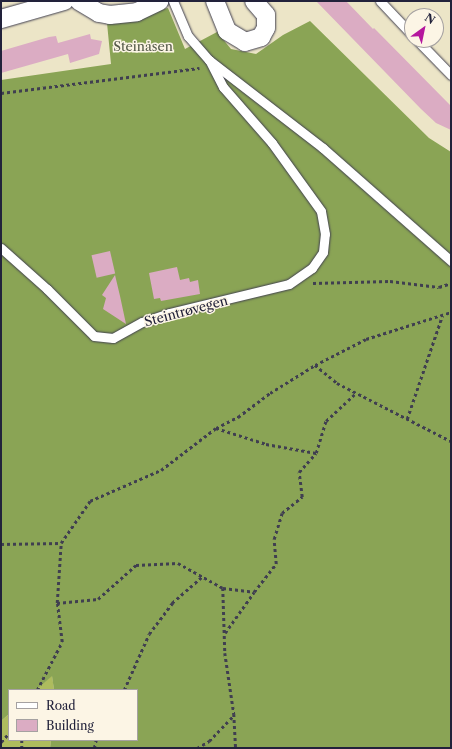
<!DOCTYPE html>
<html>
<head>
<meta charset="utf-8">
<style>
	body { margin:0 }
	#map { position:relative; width:452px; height:749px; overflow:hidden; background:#ece5c7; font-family:"Libre Caslon Text",serif }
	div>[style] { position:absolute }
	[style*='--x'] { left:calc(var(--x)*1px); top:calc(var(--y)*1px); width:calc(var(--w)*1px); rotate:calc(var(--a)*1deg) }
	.green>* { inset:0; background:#aebc5e }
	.forest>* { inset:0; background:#8aa455 }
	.building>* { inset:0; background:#dbacc3; transform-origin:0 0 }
	.path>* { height:2.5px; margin-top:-1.25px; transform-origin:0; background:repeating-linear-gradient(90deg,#403f50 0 3px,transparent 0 6px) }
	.roads { filter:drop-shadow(0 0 1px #403f50) drop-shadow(0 0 1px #403f50) }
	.service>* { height:9px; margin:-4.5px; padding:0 4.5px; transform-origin:4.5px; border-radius:4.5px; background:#fff }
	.minor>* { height:18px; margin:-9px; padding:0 9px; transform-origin:9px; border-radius:9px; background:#fff }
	span { translate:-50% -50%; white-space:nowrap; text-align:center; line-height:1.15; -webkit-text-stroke:3px #fcf5e5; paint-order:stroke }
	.park-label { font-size:13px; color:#535847 }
	.street-label { font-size:13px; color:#22223b }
	.frame { position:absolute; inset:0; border:2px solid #22223b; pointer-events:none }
	.legend { position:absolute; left:8px; top:689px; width:130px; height:52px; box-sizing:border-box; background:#fcf5e5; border:1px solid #a5a1a1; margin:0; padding:5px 7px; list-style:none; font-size:12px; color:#22223b }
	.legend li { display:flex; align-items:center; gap:8px; height:20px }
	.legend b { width:20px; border:1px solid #a5a1a1 }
	.north { position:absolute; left:404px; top:8px; width:40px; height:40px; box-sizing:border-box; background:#fcf5e5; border:1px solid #a5a1a1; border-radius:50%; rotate:33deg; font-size:11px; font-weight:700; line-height:16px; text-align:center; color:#22223b }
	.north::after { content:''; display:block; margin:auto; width:14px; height:18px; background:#b5179e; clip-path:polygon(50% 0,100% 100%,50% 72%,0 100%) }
</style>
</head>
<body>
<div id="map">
	<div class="green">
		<div style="clip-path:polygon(52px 675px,54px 690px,36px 690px)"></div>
		<div style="clip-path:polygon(9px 714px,9px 740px,51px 740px,50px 748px,1px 748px,1px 721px)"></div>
	</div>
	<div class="forest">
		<div style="clip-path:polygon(168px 8px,185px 49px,217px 32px,231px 49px,256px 54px,283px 35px,310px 21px,429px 138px,451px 152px,451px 748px,50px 748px,51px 740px,137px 740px,137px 690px,54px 690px,52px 676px,36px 690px,9px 690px,9px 714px,1px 721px,1px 80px,111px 64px,107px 23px)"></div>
	</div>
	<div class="building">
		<div style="clip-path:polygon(316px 1px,346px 1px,373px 29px,374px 28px,451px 106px,451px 130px,436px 123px,421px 109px)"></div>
		<div style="clip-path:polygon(90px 34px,91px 39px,102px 41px,99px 54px,70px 63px,68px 54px,1px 73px,1px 51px,49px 37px,56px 36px,58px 43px)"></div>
		<div style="left:110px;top:251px;width:23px;height:19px;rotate:77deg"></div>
		<div style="clip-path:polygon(177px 267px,180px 280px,189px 278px,190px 282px,198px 280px,200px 294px,161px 301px,160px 298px,154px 299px,149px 273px)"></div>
		<div style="clip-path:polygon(115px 275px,120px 296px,126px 324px,103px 309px,106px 298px,102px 295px)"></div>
	</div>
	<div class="path">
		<div style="--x:1;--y:93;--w:200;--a:-7.2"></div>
		<div style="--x:313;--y:283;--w:77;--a:-1.5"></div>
		<div style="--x:390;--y:281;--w:49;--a:7"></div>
		<div style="--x:439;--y:287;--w:13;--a:-18"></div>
		<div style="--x:315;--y:365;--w:28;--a:39"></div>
		<div style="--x:337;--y:383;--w:128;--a:27"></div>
		<div style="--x:407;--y:419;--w:109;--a:-71.2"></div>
		<div style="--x:216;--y:428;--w:52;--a:17.7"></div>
		<div style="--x:266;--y:444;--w:51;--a:10.2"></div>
		<div style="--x:1;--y:544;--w:60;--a:-1"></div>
		<div style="--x:223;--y:588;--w:31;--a:7"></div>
		<div style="--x:254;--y:592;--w:36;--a:-52"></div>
		<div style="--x:276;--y:564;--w:25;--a:-95"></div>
		<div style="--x:274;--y:539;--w:27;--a:-73"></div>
		<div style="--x:282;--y:513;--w:26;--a:-39"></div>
		<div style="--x:302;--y:497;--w:25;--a:-97"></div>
		<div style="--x:299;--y:472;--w:25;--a:-48"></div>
		<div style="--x:316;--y:453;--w:34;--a:-73"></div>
		<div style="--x:326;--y:421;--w:42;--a:-43.1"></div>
		<div style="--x:57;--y:603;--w:41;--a:-5.6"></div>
		<div style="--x:98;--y:599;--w:51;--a:-41.8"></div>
		<div style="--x:136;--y:565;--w:42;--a:-2.7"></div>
		<div style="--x:178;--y:563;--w:51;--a:29.1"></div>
		<div style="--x:223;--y:588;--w:65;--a:88.2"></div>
		<div style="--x:225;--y:653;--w:62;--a:81.6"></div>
		<div style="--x:234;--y:714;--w:34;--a:87"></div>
		<div style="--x:225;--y:633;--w:50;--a:-54.7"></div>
		<div style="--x:37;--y:690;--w:54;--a:-62.5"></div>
		<div style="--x:62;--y:642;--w:39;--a:-97"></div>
		<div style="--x:57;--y:603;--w:60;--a:-86.2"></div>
		<div style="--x:61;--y:543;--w:51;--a:-55.4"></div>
		<div style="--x:90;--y:501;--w:77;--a:-23.6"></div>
		<div style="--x:161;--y:470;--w:69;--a:-37.4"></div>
		<div style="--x:216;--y:428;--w:25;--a:-27"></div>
		<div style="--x:238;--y:417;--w:40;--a:-37"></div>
		<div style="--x:270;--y:393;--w:53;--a:-31.9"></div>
		<div style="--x:315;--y:365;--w:57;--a:-27"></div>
		<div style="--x:366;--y:339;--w:89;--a:-17.6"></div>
		<div style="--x:124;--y:690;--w:61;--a:-65.9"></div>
		<div style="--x:149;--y:634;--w:39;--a:-53"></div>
		<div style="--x:172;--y:603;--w:41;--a:-41.1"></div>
		<div style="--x:22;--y:740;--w:8;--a:90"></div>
		<div style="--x:1;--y:742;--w:12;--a:-48"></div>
		<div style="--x:94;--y:748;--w:8;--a:-76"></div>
		<div style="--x:197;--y:748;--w:14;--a:-30"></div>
		<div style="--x:209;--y:741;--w:36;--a:-46"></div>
	</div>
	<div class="roads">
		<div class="service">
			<div style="--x:173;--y:1;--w:38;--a:67"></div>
			<div style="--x:188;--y:36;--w:32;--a:49"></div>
			<div style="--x:209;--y:60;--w:144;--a:37.7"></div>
			<div style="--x:323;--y:148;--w:171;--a:41.4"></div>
			<div style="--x:380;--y:1;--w:47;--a:46.7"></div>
			<div style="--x:417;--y:40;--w:49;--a:45.8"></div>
			<div style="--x:1;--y:248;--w:62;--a:41.7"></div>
			<div style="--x:47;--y:289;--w:66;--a:45"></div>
			<div style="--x:94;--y:336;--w:19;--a:6"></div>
			<div style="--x:113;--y:338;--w:33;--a:-29"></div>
			<div style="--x:142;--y:322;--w:28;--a:-18"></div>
			<div style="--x:169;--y:313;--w:123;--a:-13.6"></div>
			<div style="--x:289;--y:284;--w:28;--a:-35"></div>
			<div style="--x:312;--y:268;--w:19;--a:-55"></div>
			<div style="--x:323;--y:252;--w:18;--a:-84"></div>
			<div style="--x:325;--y:234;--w:23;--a:-100"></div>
			<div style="--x:321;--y:211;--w:84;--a:-125.8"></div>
			<div style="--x:272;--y:143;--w:74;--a:-131.2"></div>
			<div style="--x:223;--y:87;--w:30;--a:-117"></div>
		</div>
		<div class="minor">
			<div style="--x:79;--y:1;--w:23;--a:31"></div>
			<div style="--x:99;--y:13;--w:11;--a:10"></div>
			<div style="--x:110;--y:15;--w:27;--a:-6"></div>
			<div style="--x:137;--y:12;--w:25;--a:-26"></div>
			<div style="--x:215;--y:1;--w:32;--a:68"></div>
			<div style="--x:227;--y:31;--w:21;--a:31"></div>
			<div style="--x:245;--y:42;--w:17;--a:-17"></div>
			<div style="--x:261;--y:37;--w:10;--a:-61"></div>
			<div style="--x:266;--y:28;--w:13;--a:-90"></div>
			<div style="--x:266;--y:15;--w:18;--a:-131"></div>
			<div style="--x:1;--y:19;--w:66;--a:-15.9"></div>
		</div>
	</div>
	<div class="park-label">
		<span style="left:143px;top:46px">Steinåsen</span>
	</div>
	<div class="street-label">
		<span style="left:186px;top:311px;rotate:-15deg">Steintrøvegen</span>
	</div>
	<div class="frame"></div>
	<ul class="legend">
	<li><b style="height:5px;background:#fff"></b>Road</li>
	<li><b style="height:11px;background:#dbacc3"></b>Building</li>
	</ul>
	<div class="north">N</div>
</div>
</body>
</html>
